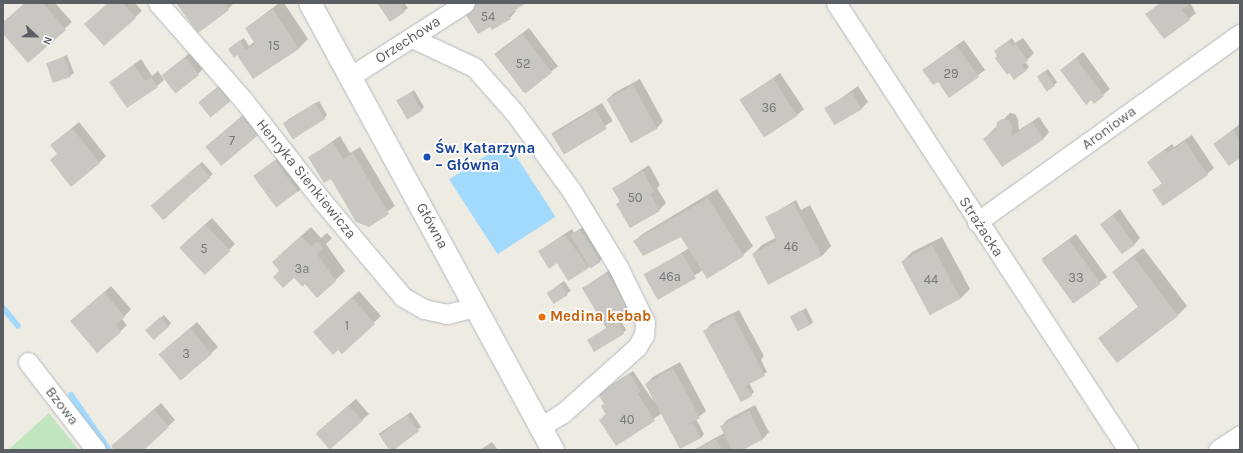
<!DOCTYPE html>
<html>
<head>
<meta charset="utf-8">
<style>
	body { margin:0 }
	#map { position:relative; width:1243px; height:453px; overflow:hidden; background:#eeebe3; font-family:Karla,sans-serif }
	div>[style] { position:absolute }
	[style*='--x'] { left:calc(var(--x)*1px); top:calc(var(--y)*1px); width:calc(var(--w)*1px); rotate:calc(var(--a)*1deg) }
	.green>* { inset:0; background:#c1e5bf }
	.water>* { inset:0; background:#a2dafe; transform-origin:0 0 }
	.shadow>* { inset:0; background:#0003; transform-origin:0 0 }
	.stream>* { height:6px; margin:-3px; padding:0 3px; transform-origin:3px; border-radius:3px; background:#a2dafe }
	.building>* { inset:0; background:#cac7c2; transform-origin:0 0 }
	.roads { filter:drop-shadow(0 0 1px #b5b9bd) drop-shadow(0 0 1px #b5b9bd) }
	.street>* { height:19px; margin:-9.5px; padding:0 9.5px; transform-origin:9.5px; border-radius:9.5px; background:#fff }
	.secondary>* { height:22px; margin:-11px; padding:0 11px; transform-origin:11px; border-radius:11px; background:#fff }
	.dots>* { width:11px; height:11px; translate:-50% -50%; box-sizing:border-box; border:2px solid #fff; border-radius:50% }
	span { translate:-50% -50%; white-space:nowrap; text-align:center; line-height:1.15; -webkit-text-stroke:3.5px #fff; paint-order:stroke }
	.number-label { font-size:13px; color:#77797b }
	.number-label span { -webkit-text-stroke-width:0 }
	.street-label { font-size:15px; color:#5b5f63 }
	.transit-label { font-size:15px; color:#164399; font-weight:700 }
	.left { translate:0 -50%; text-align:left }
	.food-label { font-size:15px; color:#c56008; font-weight:700 }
	.frame { position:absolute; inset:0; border:4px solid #5b5f63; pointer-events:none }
	.north { position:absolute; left:16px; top:16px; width:40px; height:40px; -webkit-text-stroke:3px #fff; paint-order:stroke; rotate:112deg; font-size:11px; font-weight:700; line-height:16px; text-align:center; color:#5b5f63 }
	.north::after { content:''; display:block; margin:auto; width:14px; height:18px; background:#5b5f63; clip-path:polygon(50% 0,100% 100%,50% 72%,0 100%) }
</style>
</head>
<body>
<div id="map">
	<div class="green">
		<div style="clip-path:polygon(49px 413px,79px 450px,8px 450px)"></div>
	</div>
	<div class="water">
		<div style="left:507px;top:142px;width:89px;height:69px;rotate:57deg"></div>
	</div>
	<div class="shadow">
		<div style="clip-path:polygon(25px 3px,55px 3px,72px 22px,28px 62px,3px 33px,3px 23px)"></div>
		<div style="clip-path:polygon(109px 3px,135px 3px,142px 11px,104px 45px)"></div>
		<div style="clip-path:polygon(177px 3px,234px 3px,228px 9px)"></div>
		<div style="clip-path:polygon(279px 3px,284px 3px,308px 39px,299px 48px,254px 78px,238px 54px,229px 49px,244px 38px,249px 46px,255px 41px,246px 28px)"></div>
		<div style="clip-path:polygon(378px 3px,404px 3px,408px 8px,390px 21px)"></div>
		<div style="clip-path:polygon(477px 3px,524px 3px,515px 9px,516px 11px,510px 18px,472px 6px)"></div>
		<div style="clip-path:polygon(1160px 3px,1190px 3px,1196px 13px,1189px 19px,1147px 14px)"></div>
		<div style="left:529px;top:28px;width:48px;height:43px;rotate:53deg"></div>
		<div style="clip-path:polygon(1012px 38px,1015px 43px,1023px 38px,1034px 53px,1025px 62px,1029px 67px,1025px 71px,999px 56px,995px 51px)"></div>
		<div style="clip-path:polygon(964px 40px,985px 70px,949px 97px,938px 80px,923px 70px)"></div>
		<div style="clip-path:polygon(192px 51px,204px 68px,198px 74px,163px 75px)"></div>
		<div style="clip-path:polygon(1083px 52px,1110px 89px,1103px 95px,1061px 70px)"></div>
		<div style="clip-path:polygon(67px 55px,74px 73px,70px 76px,47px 64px)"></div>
		<div style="clip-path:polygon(141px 59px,152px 76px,158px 71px,164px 80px,157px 86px,111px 82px)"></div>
		<div style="clip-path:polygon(1048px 69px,1057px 82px,1054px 85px,1038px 77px)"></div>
		<div style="clip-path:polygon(780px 73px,804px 109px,797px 115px,742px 100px)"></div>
		<div style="clip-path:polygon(640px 79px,663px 121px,657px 128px,631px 142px,608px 99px,614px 93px)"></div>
		<div style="clip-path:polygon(225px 81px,235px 95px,229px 101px,199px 102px)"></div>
		<div style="clip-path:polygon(858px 86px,868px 102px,861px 109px,826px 109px)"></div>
		<div style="clip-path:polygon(414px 90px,424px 107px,421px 110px,398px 101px)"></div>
		<div style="clip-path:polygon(319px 101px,327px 115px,324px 118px,287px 120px)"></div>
		<div style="left:602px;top:103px;width:21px;height:59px;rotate:59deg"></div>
		<div style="clip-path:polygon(249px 110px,264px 128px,257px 134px,213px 141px)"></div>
		<div style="clip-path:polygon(1010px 113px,1015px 114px,1018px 119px,1019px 130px,1039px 117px,1049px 132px,1043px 139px,984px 139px)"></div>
		<div style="clip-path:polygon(79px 122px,106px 156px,99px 163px,58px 154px,52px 145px)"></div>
		<div style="clip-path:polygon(1240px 124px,1240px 157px,1214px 144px)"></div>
		<div style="clip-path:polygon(1192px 135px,1214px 168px,1207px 174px,1157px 187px,1163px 183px,1148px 162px,1172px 144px,1174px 147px)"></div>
		<div style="clip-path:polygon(340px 136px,350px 153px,360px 147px,395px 206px,369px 225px,332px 178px,310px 157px)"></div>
		<div style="clip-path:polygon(282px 155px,304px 185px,298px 192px,255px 176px)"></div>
		<div style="left:202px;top:162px;width:16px;height:67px;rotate:47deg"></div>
		<div style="clip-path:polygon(649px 165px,660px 185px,657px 188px,666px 203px,659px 210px,617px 204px,620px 201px,613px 189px)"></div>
		<div style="clip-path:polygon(717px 189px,753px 246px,743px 255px,703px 270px,659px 299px,645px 276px,689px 248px,681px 235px,635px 241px,641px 235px)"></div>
		<div style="clip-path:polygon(796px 200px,801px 210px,810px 205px,831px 246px,822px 256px,753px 254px,762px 245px,777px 237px,766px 218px)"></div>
		<div style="clip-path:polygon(1120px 209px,1140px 238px,1134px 245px,1101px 224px)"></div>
		<div style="clip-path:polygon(212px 218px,235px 244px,229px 250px,187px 241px)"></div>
		<div style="clip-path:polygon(584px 226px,604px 258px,568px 279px,557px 262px,539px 251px,572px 229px,574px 233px)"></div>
		<div style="clip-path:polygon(311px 227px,321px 238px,327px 233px,332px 238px,326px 244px,345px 271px,318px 297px,305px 283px,280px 270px,282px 253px)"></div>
		<div style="left:1076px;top:234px;width:53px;height:42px;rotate:54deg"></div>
		<div style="clip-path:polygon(942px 237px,970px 289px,960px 299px,902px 262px,912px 252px)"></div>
		<div style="clip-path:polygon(1143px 248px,1187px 306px,1178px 315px,1099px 338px,1139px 306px,1113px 272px)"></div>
		<div style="clip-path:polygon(614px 267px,637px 306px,620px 319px,626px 330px,623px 333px,588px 340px,607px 328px,583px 288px)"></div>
		<div style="left:564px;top:281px;width:12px;height:20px;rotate:55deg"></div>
		<div style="clip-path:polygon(111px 286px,131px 309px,122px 319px,127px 325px,98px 352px,78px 315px)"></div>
		<div style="clip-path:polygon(359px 291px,381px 316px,342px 352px,326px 321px)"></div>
		<div style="clip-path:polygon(806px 308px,813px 322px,810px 325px,792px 317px)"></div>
		<div style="clip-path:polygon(739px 310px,764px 356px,761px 360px,767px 372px,749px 383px,754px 392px,751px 395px,705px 331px,711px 324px)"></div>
		<div style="clip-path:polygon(164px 315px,171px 323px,168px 327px,150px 327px)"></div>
		<div style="clip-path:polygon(197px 322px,218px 347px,182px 379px,167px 348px)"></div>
		<div style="clip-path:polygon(680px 362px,706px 411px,696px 419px,704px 434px,701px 438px,672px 432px,662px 413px,616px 445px,600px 420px,606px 414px,602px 391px,633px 371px,654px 402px,646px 384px,653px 377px)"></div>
		<div style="clip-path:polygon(356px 399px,369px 414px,362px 420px,316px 433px)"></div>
		<div style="clip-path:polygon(161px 403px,175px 420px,142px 450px,116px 450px,119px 440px)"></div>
		<div style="clip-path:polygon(755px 405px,769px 432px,763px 439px,741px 450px,694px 450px,724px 433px,721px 427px,727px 420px)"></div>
		<div style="left:411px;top:412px;width:18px;height:39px;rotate:56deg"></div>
		<div style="clip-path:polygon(492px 442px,498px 450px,480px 450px)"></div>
	</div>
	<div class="stream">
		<div style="--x:3;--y:308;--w:23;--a:50"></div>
		<div style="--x:71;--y:395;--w:67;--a:55.4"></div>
	</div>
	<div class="building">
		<div style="clip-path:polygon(25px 3px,43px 3px,66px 30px,28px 63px,3px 34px,3px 22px)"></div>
		<div style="clip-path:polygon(108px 3px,123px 3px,136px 18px,104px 46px,84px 24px)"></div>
		<div style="clip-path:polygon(176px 3px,224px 3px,229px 10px,198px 33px)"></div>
		<div style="clip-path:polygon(377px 3px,405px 3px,401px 6px,405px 12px,390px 22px)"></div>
		<div style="clip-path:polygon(479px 3px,526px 3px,508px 15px,511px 19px,492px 30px,490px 27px,478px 34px,464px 12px)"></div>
		<div style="clip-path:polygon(1161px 3px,1191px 3px,1182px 10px,1190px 20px,1164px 39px,1145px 14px)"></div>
		<div style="clip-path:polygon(273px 9px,299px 49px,253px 79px,237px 55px,234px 58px,228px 49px,240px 40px,246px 50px,255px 44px,245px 28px)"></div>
		<div style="left:522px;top:34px;width:49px;height:34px;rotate:52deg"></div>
		<div style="clip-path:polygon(1008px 41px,1012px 46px,1016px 44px,1028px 61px,1022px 65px,1026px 71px,1014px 80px,1009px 73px,1007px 75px,995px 58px,997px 56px,994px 51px)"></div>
		<div style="clip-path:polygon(957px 46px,979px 77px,949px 98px,938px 82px,933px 85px,922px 70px)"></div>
		<div style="left:64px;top:57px;width:21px;height:19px;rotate:71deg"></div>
		<div style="left:185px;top:57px;width:23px;height:30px;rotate:52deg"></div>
		<div style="clip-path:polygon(1076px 58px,1104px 96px,1094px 104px,1091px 100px,1086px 105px,1060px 70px)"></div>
		<div style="clip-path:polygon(134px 65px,145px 81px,151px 77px,158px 87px,127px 108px,109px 82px)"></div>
		<div style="left:1045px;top:71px;width:18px;height:10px;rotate:56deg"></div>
		<div style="left:773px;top:78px;width:45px;height:40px;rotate:57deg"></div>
		<div style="left:633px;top:85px;width:50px;height:30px;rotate:61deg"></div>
		<div style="left:218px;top:87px;width:19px;height:25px;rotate:51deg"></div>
		<div style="left:411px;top:92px;width:22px;height:17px;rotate:60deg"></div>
		<div style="left:852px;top:92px;width:20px;height:32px;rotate:60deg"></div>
		<div style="left:315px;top:103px;width:19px;height:38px;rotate:58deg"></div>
		<div style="left:595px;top:109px;width:23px;height:50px;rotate:59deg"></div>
		<div style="left:242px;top:116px;width:25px;height:48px;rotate:50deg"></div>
		<div style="clip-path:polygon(1002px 119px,1009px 120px,1012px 126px,1012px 136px,1032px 122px,1044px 139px,1002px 167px,983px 139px,996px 130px,997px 122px)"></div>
		<div style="clip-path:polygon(72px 128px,100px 163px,71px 187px,50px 160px,57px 154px,50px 145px)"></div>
		<div style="clip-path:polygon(1233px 130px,1240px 140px,1240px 158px,1229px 166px,1213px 144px)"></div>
		<div style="clip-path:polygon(1185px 141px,1208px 175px,1163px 206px,1152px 190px,1162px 184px,1147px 162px,1165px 149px,1167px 153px)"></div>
		<div style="clip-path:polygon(333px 142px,343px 159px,353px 153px,389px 214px,369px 227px,356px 222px,331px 179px,324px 183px,308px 157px)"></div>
		<div style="left:275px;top:160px;width:39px;height:27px;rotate:54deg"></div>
		<div style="left:199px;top:164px;width:18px;height:64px;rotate:49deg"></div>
		<div style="clip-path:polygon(643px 171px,654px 192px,650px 194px,660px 211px,630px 228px,616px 204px,620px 202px,612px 188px)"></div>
		<div style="clip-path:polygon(708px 198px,744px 256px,707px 279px,681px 237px,643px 256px,633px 241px)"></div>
		<div style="clip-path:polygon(793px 203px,822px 256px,768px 285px,752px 254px,777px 241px,765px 217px)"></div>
		<div style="left:1113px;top:215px;width:37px;height:16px;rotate:54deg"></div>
		<div style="left:205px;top:224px;width:37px;height:35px;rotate:47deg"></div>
		<div style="left:580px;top:229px;width:39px;height:12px;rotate:58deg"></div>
		<div style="clip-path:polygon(565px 235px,589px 268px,568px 281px,557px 263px,549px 269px,538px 251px)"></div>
		<div style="clip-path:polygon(301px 236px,311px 247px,317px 241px,323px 248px,317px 254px,336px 281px,317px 298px,305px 284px,303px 287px,294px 278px,283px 288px,273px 277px,279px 271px,272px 262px)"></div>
		<div style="left:1069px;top:240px;width:54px;height:34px;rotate:54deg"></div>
		<div style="left:932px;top:245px;width:61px;height:35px;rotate:62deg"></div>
		<div style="left:682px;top:253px;width:29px;height:44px;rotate:61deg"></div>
		<div style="clip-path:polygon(1133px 256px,1178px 316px,1117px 363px,1098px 338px,1138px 307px,1112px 272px)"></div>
		<div style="clip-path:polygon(607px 273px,631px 314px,617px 322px,624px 334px,594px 352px,587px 340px,606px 328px,582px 288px)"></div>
		<div style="left:561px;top:284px;width:13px;height:17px;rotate:58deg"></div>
		<div style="clip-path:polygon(104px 292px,125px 317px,116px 325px,121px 332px,97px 353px,70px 321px)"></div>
		<div style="clip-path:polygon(352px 297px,375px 324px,342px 354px,338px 350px,333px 355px,313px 332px)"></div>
		<div style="left:802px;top:310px;width:17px;height:14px;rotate:62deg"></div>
		<div style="clip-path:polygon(733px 315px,765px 376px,746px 386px,752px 396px,741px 402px,703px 331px)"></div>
		<div style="left:160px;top:317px;width:13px;height:20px;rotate:48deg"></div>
		<div style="left:190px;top:328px;width:34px;height:41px;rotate:50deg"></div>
		<div style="clip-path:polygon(673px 368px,700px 418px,683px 427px,693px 423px,701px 438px,680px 449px,645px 384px)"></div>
		<div style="clip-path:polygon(630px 374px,641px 392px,638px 394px,655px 421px,616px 446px,599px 420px,606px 415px,601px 406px,604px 404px,598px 394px)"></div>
		<div style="left:349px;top:405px;width:21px;height:44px;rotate:49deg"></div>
		<div style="clip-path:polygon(154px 409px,169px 427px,144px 450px,114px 450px,111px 446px)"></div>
		<div style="clip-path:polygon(749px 411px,763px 439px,743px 450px,732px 450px,720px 426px)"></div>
		<div style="left:407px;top:415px;width:20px;height:34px;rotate:53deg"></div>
		<div style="clip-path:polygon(716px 439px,722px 450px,695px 450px)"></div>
	</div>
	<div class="roads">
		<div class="street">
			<div style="--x:158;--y:3;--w:130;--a:48.7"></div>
			<div style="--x:244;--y:101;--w:128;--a:52"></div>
			<div style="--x:323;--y:202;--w:124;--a:49.9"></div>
			<div style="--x:403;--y:297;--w:24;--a:30"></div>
			<div style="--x:424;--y:309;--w:24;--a:12"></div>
			<div style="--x:447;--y:314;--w:30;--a:-14"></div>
			<div style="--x:836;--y:3;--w:534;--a:56.85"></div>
			<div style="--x:412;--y:38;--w:68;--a:25.1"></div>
			<div style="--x:474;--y:67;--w:60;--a:48.4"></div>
			<div style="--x:514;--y:112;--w:97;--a:53.8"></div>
			<div style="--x:571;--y:190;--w:90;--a:58.6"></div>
			<div style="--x:618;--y:267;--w:61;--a:63.9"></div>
			<div style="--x:645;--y:322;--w:13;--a:94"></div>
			<div style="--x:644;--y:335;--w:14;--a:120"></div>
			<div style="--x:637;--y:347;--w:99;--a:138.3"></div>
			<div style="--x:563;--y:413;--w:27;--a:149"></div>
			<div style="--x:351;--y:76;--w:135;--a:-32.6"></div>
			<div style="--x:977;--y:222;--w:323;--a:-35.6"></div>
			<div style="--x:28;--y:362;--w:111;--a:52.3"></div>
			<div style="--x:1218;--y:450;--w:27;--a:-34"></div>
		</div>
		<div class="secondary">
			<div style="--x:310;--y:3;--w:509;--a:61.47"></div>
		</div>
	</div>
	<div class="dots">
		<div style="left:427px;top:157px;background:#1a4fb4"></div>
		<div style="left:542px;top:317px;background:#e8710a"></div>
	</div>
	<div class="number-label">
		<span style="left:488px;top:17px">54</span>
		<span style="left:274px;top:46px">15</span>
		<span style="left:523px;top:64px">52</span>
		<span style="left:951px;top:74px">29</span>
		<span style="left:769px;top:108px">36</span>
		<span style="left:232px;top:141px">7</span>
		<span style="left:635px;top:198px">50</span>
		<span style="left:791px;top:247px">46</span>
		<span style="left:204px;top:249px">5</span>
		<span style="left:302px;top:269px">3a</span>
		<span style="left:670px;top:277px">46a</span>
		<span style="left:1076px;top:278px">33</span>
		<span style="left:931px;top:280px">44</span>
		<span style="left:347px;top:326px">1</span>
		<span style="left:186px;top:354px">3</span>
		<span style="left:627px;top:420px">40</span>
	</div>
	<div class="street-label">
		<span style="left:408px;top:40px;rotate:-33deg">Orzechowa</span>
		<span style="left:1109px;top:128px;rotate:-36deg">Aroniowa</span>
		<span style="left:306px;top:179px;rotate:51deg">Henryka Sienkiewicza</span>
		<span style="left:432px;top:226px;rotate:61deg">Główna</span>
		<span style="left:981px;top:227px;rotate:57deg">Strażacka</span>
		<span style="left:62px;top:406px;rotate:52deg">Bzowa</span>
	</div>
	<div class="transit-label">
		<span class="left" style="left:435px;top:157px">Św. Katarzyna<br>– Główna</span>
	</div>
	<div class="food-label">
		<span class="left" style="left:550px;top:317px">Medina kebab</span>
	</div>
	<div class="frame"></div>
	<div class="north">N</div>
</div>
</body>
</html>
